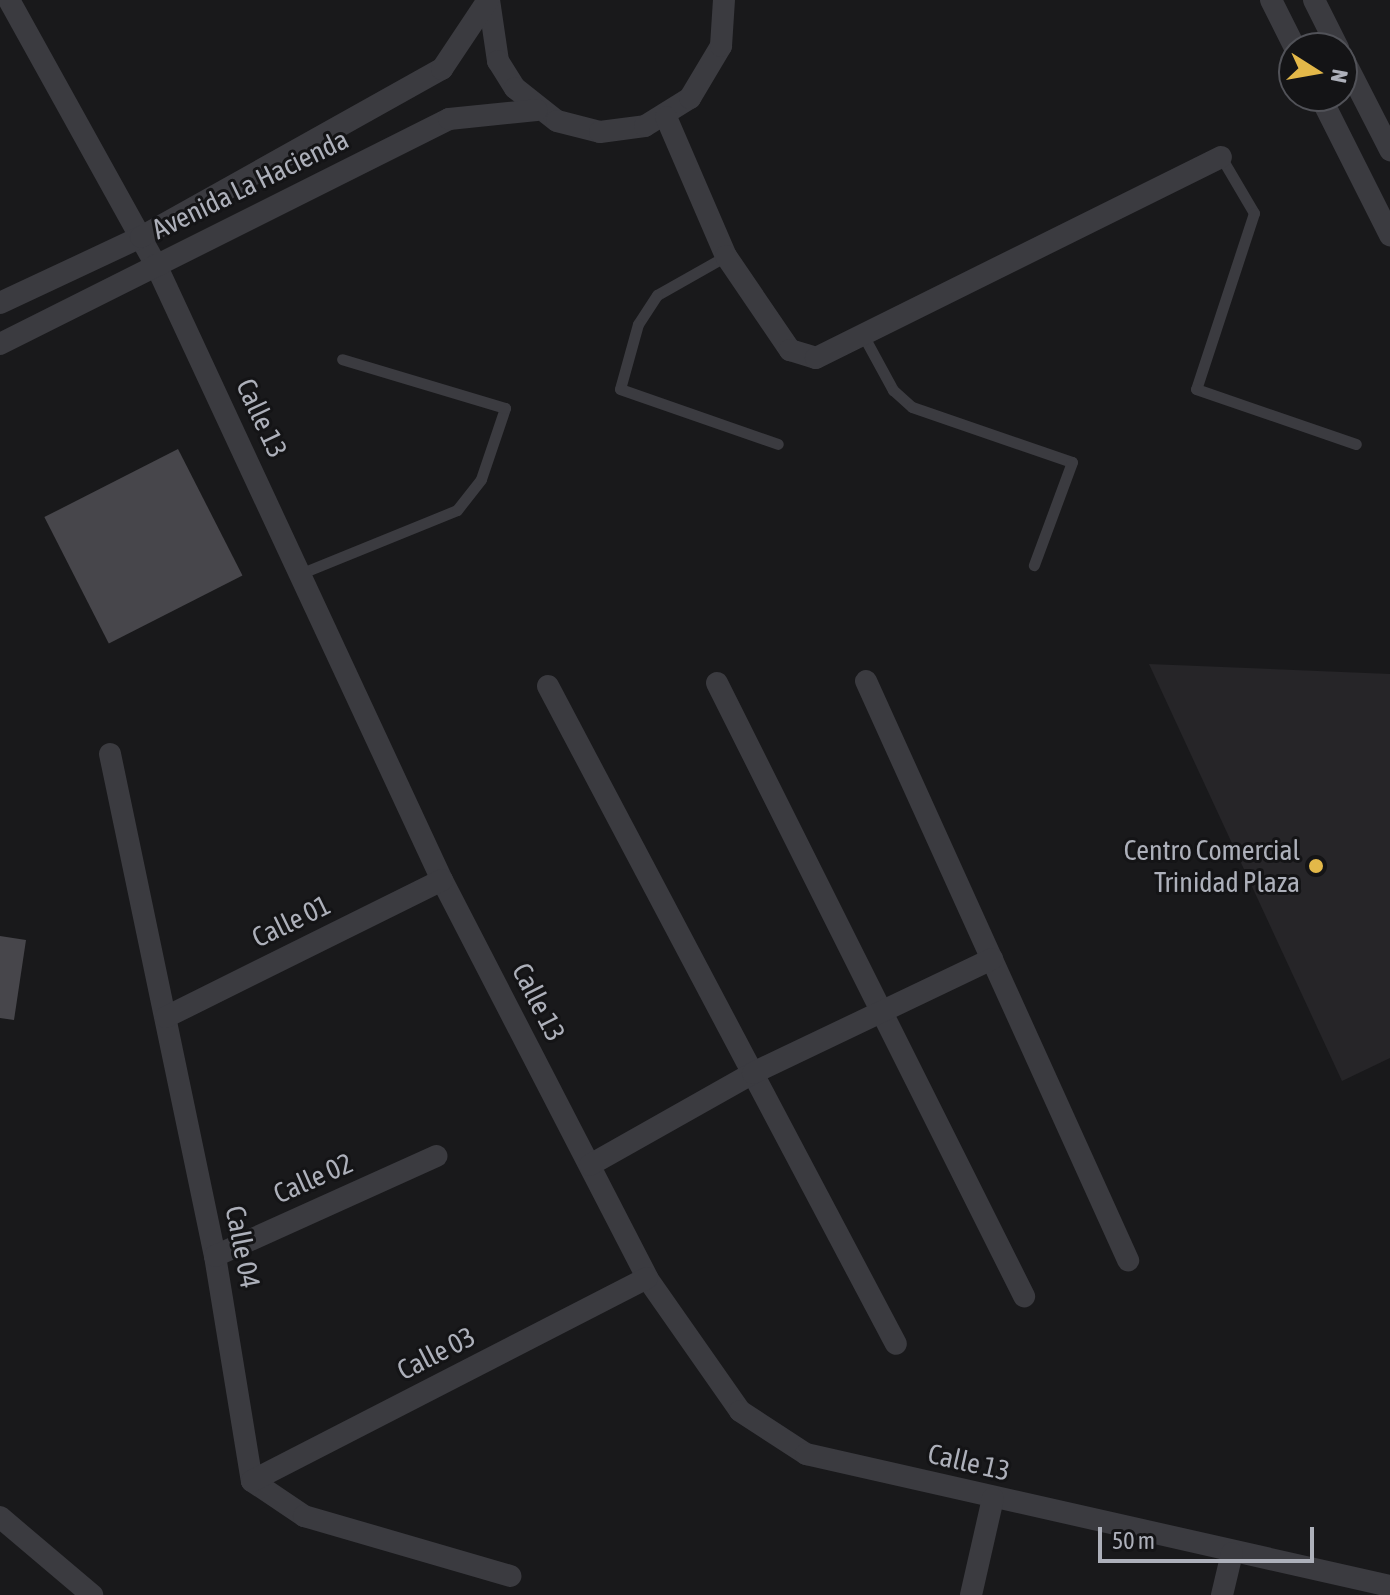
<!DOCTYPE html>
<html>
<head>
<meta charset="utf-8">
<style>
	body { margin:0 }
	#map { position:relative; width:1390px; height:1595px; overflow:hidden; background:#19191b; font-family:"Asap Condensed",sans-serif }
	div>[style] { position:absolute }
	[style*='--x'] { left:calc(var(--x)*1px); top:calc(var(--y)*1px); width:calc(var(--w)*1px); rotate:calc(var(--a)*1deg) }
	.built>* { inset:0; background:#262528 }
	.building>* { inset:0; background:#47464b; transform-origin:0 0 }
	.service>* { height:11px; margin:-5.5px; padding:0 5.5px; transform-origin:5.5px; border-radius:5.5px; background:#3b3b40 }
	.minor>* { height:22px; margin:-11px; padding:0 11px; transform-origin:11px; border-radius:11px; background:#3b3b40 }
	.dots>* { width:22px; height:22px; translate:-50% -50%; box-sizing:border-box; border:4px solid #141416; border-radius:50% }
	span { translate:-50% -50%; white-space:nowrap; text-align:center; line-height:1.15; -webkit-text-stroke:6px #141416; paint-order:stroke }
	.street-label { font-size:28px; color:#adb0ba }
	.poi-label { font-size:28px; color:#adb0ba }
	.right { translate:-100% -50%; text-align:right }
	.north { position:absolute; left:1278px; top:32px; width:80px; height:80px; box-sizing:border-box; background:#141416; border:2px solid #515258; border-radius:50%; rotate:101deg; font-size:22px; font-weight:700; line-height:32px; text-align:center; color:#adb0ba }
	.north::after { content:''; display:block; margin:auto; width:28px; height:36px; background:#e3b849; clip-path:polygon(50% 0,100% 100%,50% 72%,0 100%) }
	.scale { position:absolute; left:1098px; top:1527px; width:216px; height:36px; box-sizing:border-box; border:4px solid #adb0ba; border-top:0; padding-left:10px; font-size:24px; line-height:28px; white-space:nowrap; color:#adb0ba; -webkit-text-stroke:6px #141416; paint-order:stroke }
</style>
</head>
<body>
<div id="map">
	<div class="built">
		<div style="clip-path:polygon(1149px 664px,1390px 674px,1390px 1058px,1342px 1081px)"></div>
	</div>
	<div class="building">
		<div style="left:178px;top:449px;width:142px;height:150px;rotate:63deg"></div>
		<div style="clip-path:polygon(0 936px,26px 940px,14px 1020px,0 1018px)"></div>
	</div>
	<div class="service">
		<div style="--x:1221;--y:157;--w:65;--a:59.5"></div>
		<div style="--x:1254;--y:213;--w:185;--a:108.2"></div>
		<div style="--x:1196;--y:389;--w:169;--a:19"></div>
		<div style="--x:726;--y:256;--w:79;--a:150.5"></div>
		<div style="--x:657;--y:295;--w:35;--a:123"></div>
		<div style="--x:638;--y:324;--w:67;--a:105.5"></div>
		<div style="--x:620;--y:389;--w:167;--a:19.2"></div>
		<div style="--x:863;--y:335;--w:63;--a:61.4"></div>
		<div style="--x:893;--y:390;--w:25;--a:42"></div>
		<div style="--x:912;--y:407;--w:169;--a:19"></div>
		<div style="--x:1072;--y:462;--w:110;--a:110.3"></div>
		<div style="--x:302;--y:573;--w:167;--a:-22.1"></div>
		<div style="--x:457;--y:510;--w:39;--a:-52"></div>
		<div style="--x:481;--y:479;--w:75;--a:-71.3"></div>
		<div style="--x:505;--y:408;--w:170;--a:-163.3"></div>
	</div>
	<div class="minor">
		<div style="--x:9;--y:0;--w:303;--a:61"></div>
		<div style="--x:156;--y:265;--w:678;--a:65.06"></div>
		<div style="--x:442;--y:880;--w:448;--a:62.7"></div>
		<div style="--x:647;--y:1278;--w:162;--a:55"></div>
		<div style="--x:740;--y:1411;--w:79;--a:33.1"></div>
		<div style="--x:806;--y:1454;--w:599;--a:12.74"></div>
		<div style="--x:489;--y:0;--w:62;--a:81.6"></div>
		<div style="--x:498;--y:61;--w:32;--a:58"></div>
		<div style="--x:515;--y:88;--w:53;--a:38.2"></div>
		<div style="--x:557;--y:121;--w:44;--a:14.3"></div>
		<div style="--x:600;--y:132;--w:45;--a:-7.6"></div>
		<div style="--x:645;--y:126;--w:53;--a:-31.9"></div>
		<div style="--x:690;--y:98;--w:61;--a:-59.2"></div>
		<div style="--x:721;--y:46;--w:46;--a:-86.3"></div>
		<div style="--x:1271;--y:0;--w:54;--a:63.4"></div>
		<div style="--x:1314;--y:0;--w:54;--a:63.4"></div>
		<div style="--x:1342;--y:56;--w:106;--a:62.9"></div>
		<div style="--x:1320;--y:96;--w:156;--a:63.3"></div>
		<div style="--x:666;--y:117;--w:151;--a:66.7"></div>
		<div style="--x:726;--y:256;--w:114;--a:55.8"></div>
		<div style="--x:790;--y:350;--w:27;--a:17"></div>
		<div style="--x:816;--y:358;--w:452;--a:-26.4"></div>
		<div style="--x:0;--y:303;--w:156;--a:-25.1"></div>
		<div style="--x:141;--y:237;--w:345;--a:-29.2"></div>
		<div style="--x:442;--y:69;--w:83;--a:-56.3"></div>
		<div style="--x:0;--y:344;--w:502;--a:-26.62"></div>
		<div style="--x:449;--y:119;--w:88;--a:-5.8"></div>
		<div style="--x:866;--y:681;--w:636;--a:65.65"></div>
		<div style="--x:717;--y:683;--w:686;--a:63.4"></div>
		<div style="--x:548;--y:686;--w:744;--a:62.13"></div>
		<div style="--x:110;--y:754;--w:513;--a:78.19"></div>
		<div style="--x:215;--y:1256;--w:228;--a:80.7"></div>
		<div style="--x:252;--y:1481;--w:63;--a:33.9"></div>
		<div style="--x:304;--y:1516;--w:215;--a:16.2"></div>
		<div style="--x:166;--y:1017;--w:308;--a:-26.4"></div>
		<div style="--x:590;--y:1165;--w:187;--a:-29.4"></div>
		<div style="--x:753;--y:1073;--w:265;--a:-25.5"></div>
		<div style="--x:215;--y:1256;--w:243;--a:-24.3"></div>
		<div style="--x:252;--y:1481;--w:444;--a:-27.2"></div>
		<div style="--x:0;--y:1517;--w:121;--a:40.3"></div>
		<div style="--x:971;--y:1595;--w:99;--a:-77.2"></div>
		<div style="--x:1222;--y:1595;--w:43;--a:-76.6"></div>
	</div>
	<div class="dots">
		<div style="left:1316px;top:866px;background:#e3b849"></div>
	</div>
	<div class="street-label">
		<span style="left:250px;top:184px;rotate:-26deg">Avenida La Hacienda</span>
		<span style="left:262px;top:418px;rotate:65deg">Calle 13</span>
		<span style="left:291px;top:921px;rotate:-26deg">Calle 01</span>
		<span style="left:539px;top:1002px;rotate:63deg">Calle 13</span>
		<span style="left:313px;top:1178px;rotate:-24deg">Calle 02</span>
		<span style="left:243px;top:1247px;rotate:79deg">Calle 04</span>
		<span style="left:436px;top:1353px;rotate:-27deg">Calle 03</span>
		<span style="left:969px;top:1462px;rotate:13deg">Calle 13</span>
	</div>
	<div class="poi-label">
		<span class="right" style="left:1300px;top:866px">Centro Comercial<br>Trinidad Plaza</span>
	</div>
	<div class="north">N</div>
	<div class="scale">50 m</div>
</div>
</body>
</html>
